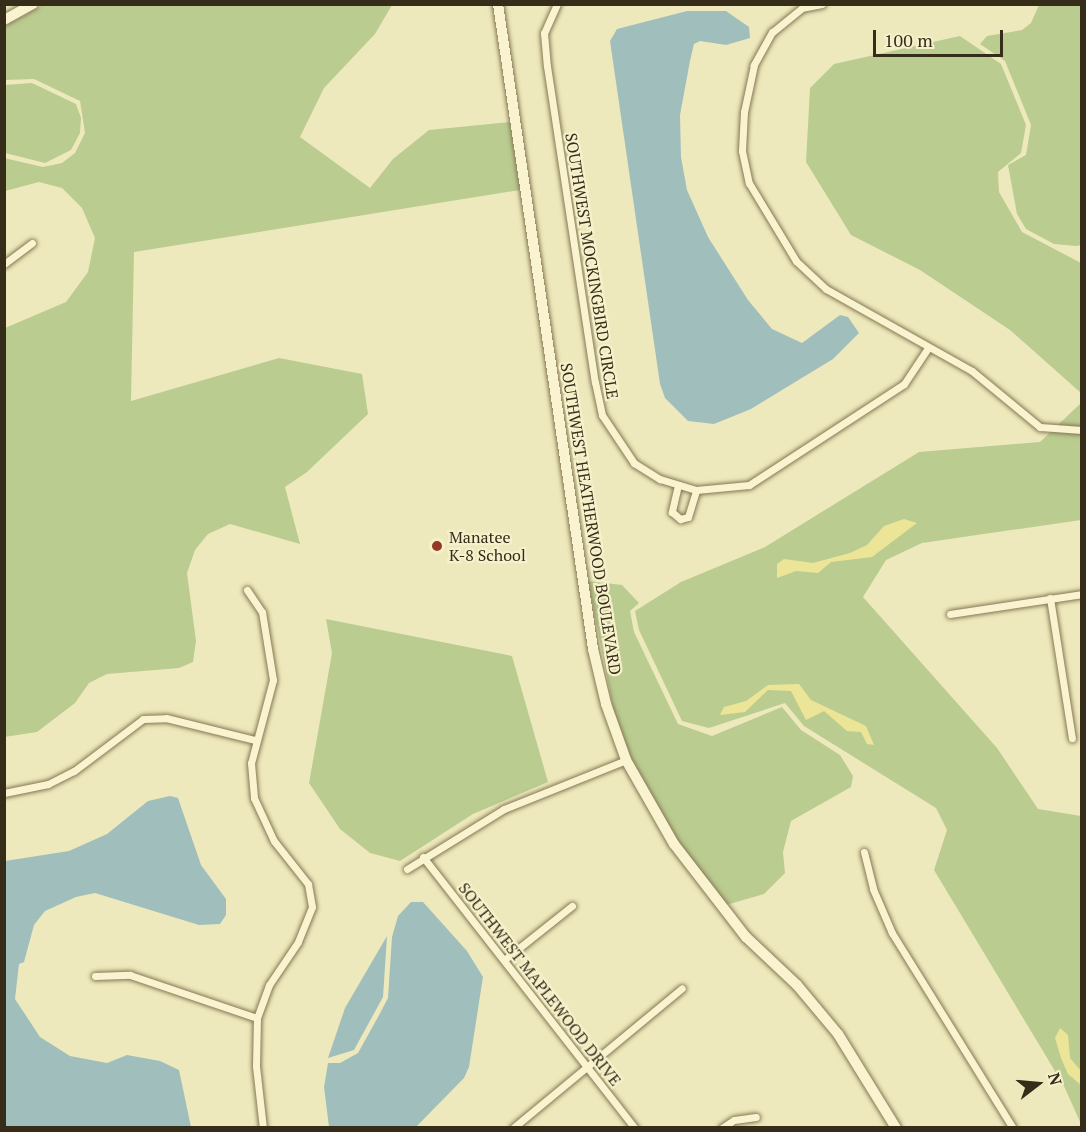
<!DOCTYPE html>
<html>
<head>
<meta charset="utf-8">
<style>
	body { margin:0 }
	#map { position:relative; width:1086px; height:1132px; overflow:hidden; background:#eee9bc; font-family:"PT Serif",serif }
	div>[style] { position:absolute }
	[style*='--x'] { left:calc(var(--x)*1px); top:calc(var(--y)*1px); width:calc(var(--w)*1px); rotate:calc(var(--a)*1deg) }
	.green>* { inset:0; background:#bacc90 }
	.sand>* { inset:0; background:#ece597 }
	.water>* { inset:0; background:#a0bfbc }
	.roads { filter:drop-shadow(0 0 2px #867855) drop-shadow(0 0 2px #867855) }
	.street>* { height:7px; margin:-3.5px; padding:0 3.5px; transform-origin:3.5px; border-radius:3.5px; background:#f9f4cf }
	.secondary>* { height:10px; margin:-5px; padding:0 5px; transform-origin:5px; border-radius:5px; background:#f9f4cf }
	.dots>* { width:16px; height:16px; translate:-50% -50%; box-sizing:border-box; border:3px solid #f6f1cb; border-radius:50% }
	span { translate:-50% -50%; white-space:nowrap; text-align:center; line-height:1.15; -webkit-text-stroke:4.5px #f6f1cb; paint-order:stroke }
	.street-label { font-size:16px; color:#352c1a }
	.poi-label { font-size:16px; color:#352c1a }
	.left { translate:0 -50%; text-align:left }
	.frame { position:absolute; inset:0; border:6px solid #352c1a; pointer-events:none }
	.north { position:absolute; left:1008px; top:1054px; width:60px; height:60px; -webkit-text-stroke:4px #f6f1cb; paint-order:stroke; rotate:74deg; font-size:16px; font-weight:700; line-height:24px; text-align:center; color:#352c1a }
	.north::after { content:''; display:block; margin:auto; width:21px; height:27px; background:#352c1a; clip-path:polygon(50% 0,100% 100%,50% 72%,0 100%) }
	.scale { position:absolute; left:873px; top:30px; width:130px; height:27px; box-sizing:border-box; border:3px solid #352c1a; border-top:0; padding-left:8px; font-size:18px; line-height:21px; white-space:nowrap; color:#352c1a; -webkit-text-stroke:4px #f6f1cb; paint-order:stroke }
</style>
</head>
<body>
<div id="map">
	<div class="green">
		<div style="clip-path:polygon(43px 5px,392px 5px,375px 34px,324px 88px,300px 137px,370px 188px,393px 159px,429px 130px,510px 122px,520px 190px,134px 252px,131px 401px,279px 358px,362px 374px,368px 414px,307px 472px,285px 487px,300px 544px,230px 524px,208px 534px,195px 550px,187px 573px,196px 641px,193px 662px,179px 668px,107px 674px,89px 683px,75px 703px,37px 732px,4px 737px,5px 328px,66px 302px,88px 272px,95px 238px,82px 208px,62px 188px,39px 182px,5px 191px,4px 158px,43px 167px,62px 163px,75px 153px,85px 133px,80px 101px,34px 79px,5px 80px,5px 26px)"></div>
		<div style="clip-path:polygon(1039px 5px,1081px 5px,1082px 245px,1076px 246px,1054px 244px,1026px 229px,1017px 214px,1008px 165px,1026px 155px,1031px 125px,1005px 61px,980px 44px,987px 36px,1022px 30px,1031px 23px)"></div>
		<div style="clip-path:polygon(960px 36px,1001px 64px,1026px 125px,1021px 153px,998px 172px,999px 192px,1022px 232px,1081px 263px,1081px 393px,1010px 330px,920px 270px,851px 235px,806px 162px,810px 88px,834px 64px)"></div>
		<div style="clip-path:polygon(32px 83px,76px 104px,81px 118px,80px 133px,71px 150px,45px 163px,5px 153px,5px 85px)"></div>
		<div style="clip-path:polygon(1081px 403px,1081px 520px,922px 543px,886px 560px,863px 597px,997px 748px,1038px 809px,1081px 816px,1081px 1124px,1064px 1086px,934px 870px,947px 830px,936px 808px,804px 726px,785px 703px,709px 728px,682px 721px,639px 630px,635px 611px,681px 582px,765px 547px,919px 452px,1040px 442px)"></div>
		<div style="clip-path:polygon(588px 581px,622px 585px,639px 603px,630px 611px,634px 632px,678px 724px,712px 736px,782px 707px,801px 730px,840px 755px,853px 776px,851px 787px,791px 821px,783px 852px,785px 873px,764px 894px,726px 905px,678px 842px,631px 758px,614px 712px)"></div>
		<div style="clip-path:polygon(326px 619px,512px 656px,548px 782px,473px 814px,400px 861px,370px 853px,340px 829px,309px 783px,332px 653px)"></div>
	</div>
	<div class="sand">
		<div style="clip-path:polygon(904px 519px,917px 523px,872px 557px,831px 562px,818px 573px,796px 571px,777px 578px,777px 564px,784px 559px,813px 563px,850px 553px,867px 545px,884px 526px)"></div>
		<div style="clip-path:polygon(799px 684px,811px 700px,866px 726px,874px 745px,867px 744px,861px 732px,847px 731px,824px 711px,806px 720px,791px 691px,768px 690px,745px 712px,720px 715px,724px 707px,746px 701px,768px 685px)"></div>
		<div style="clip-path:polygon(1060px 1028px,1068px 1035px,1070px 1058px,1081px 1071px,1081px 1085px,1068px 1074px,1061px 1058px,1055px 1038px)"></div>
	</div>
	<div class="water">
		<div style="clip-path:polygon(687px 11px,726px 11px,749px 27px,750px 38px,726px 45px,700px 41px,694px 44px,690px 61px,680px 115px,681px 157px,687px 190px,708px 237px,748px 300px,772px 329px,802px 343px,840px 315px,848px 317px,859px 333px,833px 359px,751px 409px,714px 424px,688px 421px,665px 398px,660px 384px,610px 41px,617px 29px)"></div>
		<div style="clip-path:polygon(170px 796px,178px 798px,201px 865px,226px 899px,226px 915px,220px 924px,199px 925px,95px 893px,76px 897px,45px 911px,34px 925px,24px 962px,19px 964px,15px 999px,40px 1037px,70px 1056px,107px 1063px,127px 1055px,160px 1061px,179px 1070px,191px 1127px,5px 1127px,5px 861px,69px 851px,107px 834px,148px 801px)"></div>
		<div style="clip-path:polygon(411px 902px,423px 902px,467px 951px,483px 977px,469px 1067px,464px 1078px,416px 1127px,329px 1127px,324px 1087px,328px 1063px,340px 1063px,358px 1053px,378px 1017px,388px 998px,392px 937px,398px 916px)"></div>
		<div style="clip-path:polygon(387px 936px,383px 997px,354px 1050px,328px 1058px,345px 1008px)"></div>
	</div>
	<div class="roads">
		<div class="street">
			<div style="--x:557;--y:4;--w:32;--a:114"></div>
			<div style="--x:544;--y:33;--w:33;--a:85"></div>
			<div style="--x:547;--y:66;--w:320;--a:81.4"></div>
			<div style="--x:595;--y:382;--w:34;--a:78"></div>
			<div style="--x:602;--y:415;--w:58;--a:56.3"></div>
			<div style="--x:634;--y:463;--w:31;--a:32"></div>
			<div style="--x:660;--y:479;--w:38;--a:17"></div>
			<div style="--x:696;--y:490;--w:53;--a:-5.4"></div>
			<div style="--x:749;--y:485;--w:185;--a:-33.1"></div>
			<div style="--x:904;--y:384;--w:43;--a:-56.3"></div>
			<div style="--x:822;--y:4;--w:20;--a:169"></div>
			<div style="--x:802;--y:8;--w:38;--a:141"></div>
			<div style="--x:772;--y:32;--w:38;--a:119"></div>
			<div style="--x:754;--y:65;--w:48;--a:102"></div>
			<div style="--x:744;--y:112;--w:39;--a:93"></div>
			<div style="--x:742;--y:151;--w:33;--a:78"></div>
			<div style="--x:749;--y:183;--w:91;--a:58.9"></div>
			<div style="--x:796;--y:261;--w:41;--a:43"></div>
			<div style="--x:826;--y:289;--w:167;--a:29.3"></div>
			<div style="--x:972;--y:371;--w:88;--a:39.5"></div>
			<div style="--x:1040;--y:427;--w:42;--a:4.1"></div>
			<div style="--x:4;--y:264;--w:35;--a:-37"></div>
			<div style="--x:678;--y:485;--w:28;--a:103"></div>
			<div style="--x:672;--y:512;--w:11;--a:41"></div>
			<div style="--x:680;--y:519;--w:8;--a:-14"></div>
			<div style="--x:688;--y:517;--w:28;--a:-73"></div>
			<div style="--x:247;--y:590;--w:27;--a:56"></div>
			<div style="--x:262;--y:612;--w:69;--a:80.8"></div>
			<div style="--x:273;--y:680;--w:86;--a:104.8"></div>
			<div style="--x:251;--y:763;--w:35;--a:85"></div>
			<div style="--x:254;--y:798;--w:47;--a:65.1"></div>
			<div style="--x:274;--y:841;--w:55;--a:51.7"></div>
			<div style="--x:308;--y:884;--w:23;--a:80"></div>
			<div style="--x:312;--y:907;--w:38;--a:112"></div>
			<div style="--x:298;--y:942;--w:52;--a:124"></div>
			<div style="--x:269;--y:985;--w:35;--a:110"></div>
			<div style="--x:257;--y:1018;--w:48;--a:91.2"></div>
			<div style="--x:256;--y:1066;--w:62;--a:83.6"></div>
			<div style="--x:1050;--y:598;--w:142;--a:81.1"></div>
			<div style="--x:950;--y:614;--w:134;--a:-8.6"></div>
			<div style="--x:4;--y:793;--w:45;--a:-11.6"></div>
			<div style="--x:48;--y:784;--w:29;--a:-27"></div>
			<div style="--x:74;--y:771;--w:86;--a:-37"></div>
			<div style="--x:143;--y:719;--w:23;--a:-2"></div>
			<div style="--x:166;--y:718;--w:92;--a:13.9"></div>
			<div style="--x:864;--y:852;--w:38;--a:76"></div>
			<div style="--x:873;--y:889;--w:48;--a:66.6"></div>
			<div style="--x:892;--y:933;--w:229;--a:58.2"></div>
			<div style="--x:423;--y:857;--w:344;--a:52"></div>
			<div style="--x:407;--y:869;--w:114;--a:-31.7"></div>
			<div style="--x:504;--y:809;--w:131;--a:-21.9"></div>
			<div style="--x:504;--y:960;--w:87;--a:-38.5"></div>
			<div style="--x:95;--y:976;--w:35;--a:-2"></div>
			<div style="--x:130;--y:975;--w:134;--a:18.7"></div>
			<div style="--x:513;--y:1128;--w:219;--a:-39.6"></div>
			<div style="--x:722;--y:1128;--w:14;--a:-34"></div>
			<div style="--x:734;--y:1120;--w:22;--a:-8"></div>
		</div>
		<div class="secondary">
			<div style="--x:498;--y:4;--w:652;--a:81.62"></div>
			<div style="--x:593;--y:649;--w:57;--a:76.7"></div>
			<div style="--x:606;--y:704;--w:59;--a:70.3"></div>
			<div style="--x:626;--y:760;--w:97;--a:60.3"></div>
			<div style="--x:674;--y:844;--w:118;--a:52.3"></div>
			<div style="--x:746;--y:937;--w:70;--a:43.3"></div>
			<div style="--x:797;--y:985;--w:64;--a:50.1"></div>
			<div style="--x:838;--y:1034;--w:110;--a:58.3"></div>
			<div style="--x:4;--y:20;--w:33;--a:-29"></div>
		</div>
	</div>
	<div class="dots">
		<div style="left:437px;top:546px;background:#963824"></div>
	</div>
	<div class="street-label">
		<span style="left:592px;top:266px;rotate:81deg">SOUTHWEST MOCKINGBIRD CIRCLE</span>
		<span style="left:591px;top:519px;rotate:81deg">SOUTHWEST HEATHERWOOD BOULEVARD</span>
		<span style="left:540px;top:984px;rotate:52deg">SOUTHWEST MAPLEWOOD DRIVE</span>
	</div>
	<div class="poi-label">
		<span class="left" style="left:449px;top:546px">Manatee<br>K-8 School</span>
	</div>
	<div class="frame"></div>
	<div class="north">N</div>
	<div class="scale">100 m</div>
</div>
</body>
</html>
